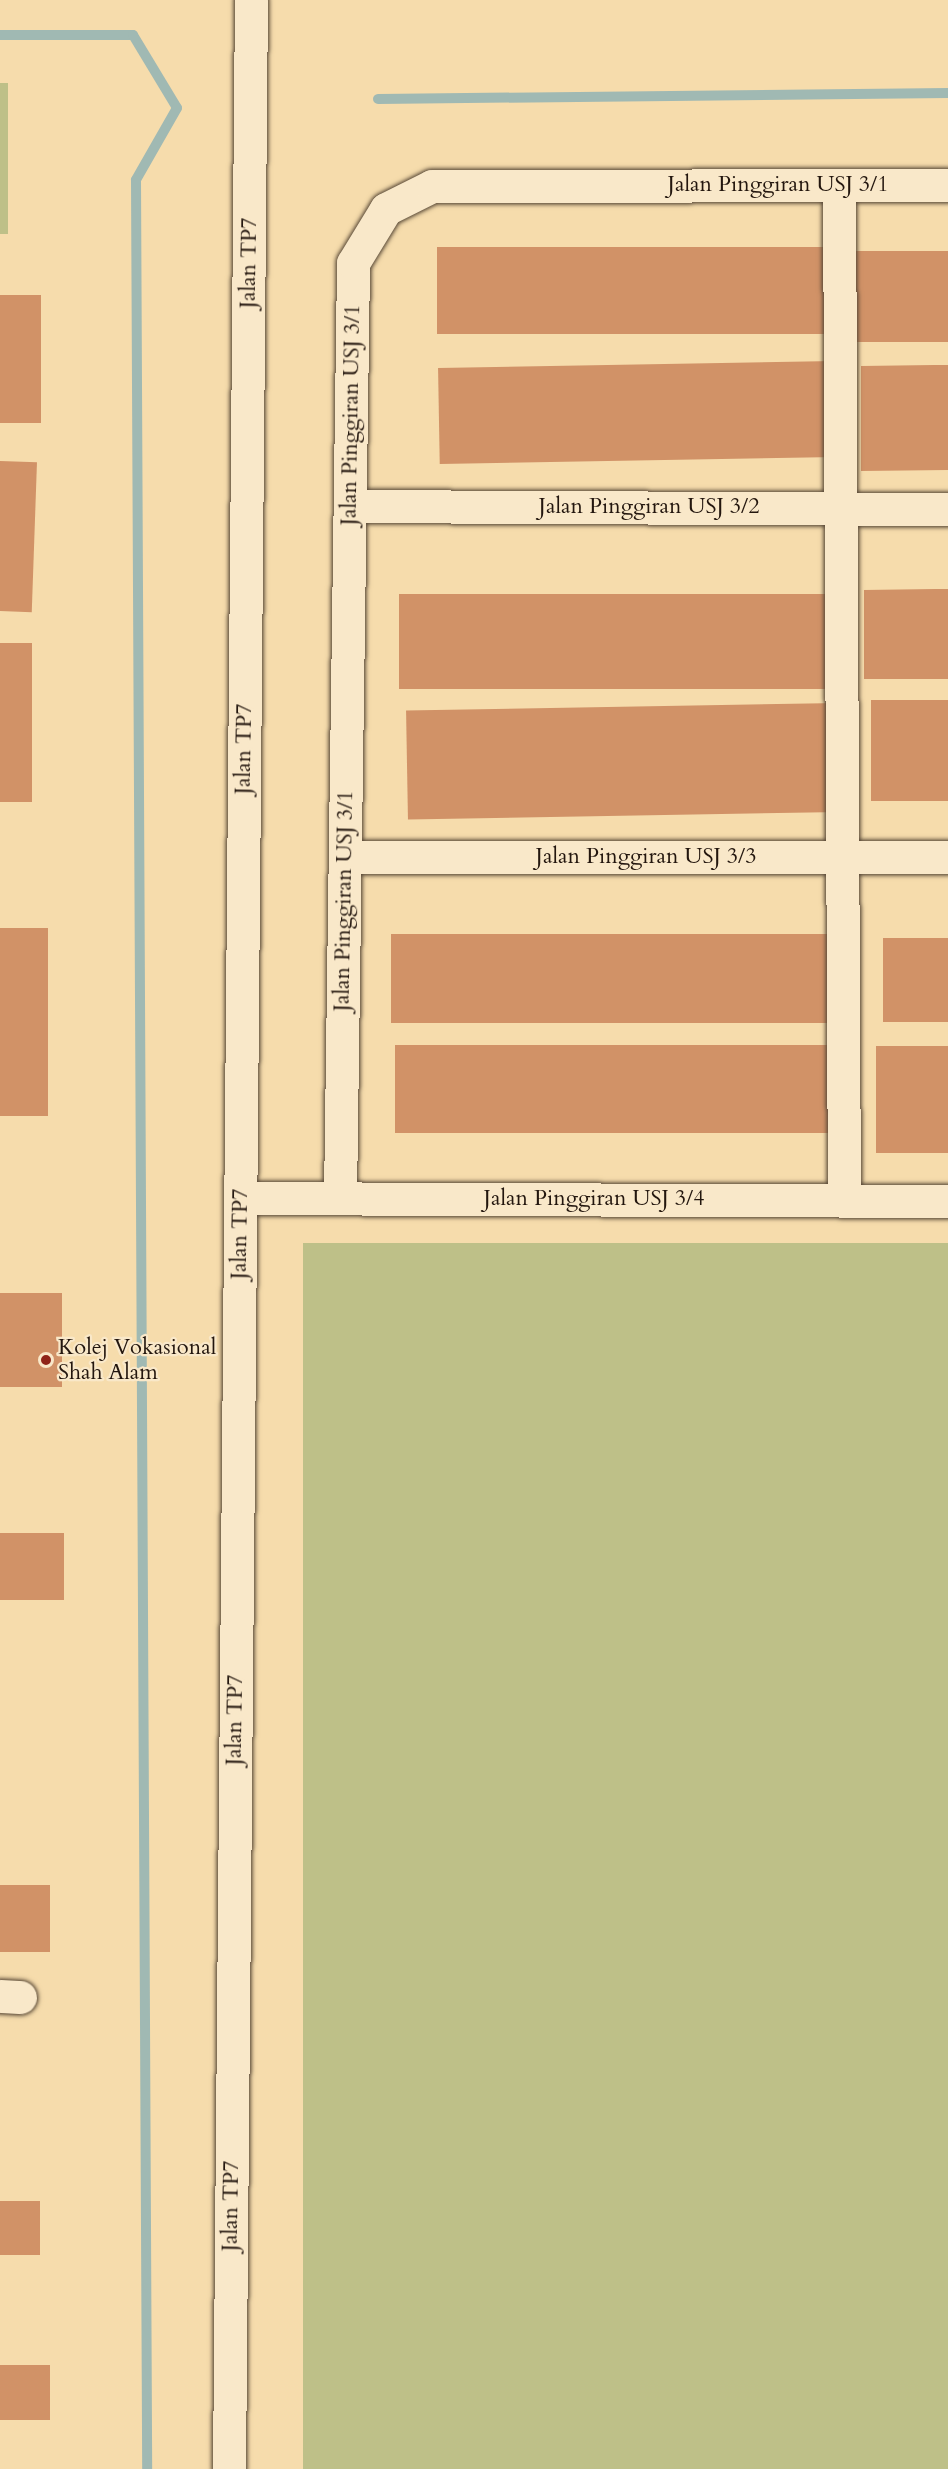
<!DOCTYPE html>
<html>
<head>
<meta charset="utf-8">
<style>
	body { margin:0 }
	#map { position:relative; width:948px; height:2469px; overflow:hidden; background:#f6dcac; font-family:Cardo,serif }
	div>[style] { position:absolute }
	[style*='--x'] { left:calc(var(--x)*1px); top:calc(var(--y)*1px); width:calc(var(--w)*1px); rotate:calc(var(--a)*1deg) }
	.green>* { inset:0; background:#bec088; transform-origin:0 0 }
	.stream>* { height:10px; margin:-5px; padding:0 5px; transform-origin:5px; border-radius:5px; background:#a0b9b3 }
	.building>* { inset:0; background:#d19267; transform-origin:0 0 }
	.roads { filter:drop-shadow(0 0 2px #584836) drop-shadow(0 0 2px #584836) }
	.minor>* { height:33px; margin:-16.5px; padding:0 16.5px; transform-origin:16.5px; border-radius:16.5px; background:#f9e8c9 }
	.dots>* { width:16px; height:16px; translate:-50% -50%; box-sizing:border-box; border:3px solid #f9e8c9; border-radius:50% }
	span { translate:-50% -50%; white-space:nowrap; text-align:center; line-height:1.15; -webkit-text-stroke:4.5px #f9e8c9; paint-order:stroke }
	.street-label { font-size:22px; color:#23160e }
	.poi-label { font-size:22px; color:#23160e }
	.left { translate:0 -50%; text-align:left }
</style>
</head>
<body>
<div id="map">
	<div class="green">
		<div style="left:0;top:83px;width:8px;height:151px"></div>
		<div style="left:303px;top:1243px;width:645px;height:1226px"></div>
	</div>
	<div class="stream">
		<div style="--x:0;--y:35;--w:133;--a:0"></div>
		<div style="--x:133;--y:35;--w:85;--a:58.9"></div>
		<div style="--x:177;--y:108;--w:83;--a:119.7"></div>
		<div style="--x:136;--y:180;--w:2289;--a:89.72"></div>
		<div style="--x:378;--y:99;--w:570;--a:-0.6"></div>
	</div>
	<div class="building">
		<div style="left:837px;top:247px;width:87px;height:400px;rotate:90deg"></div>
		<div style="left:856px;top:251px;width:92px;height:91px"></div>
		<div style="left:0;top:295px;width:41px;height:128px"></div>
		<div style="left:835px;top:361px;width:96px;height:397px;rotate:89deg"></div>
		<div style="clip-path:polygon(934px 365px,948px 365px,948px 470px,861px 471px,861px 366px)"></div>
		<div style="left:0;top:461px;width:37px;height:150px;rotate:2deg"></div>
		<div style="clip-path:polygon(935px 589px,948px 589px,948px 679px,864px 679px,864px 590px)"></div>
		<div style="left:837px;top:594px;width:95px;height:438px;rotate:90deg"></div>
		<div style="left:0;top:643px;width:32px;height:159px"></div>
		<div style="left:948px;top:700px;width:101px;height:77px;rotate:90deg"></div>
		<div style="left:839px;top:703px;width:109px;height:433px;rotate:89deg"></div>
		<div style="left:0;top:928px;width:48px;height:188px"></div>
		<div style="left:838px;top:934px;width:89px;height:447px;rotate:90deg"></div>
		<div style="left:883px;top:938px;width:65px;height:84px"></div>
		<div style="left:838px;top:1045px;width:88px;height:443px;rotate:90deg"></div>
		<div style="left:876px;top:1046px;width:72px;height:107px"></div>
		<div style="left:62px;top:1293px;width:94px;height:62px;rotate:90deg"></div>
		<div style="left:0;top:1533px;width:64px;height:67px"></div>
		<div style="left:0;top:1885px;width:50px;height:67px"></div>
		<div style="left:0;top:2201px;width:40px;height:54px"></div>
		<div style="left:0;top:2365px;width:50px;height:55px"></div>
	</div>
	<div class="roads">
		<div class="minor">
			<div style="--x:839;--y:186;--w:1014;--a:89.72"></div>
			<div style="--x:350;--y:506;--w:598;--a:0.29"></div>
			<div style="--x:345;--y:857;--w:603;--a:0"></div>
			<div style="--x:340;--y:1197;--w:934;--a:-89.2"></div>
			<div style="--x:353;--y:263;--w:63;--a:-58.6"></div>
			<div style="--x:386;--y:209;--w:51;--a:-26.6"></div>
			<div style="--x:432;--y:186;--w:516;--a:-0.11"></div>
			<div style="--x:240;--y:1198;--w:708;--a:0.24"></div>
			<div style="--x:0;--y:1996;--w:20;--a:3"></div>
			<div style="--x:229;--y:2469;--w:2469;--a:-89.49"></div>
		</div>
	</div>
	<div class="dots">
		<div style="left:46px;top:1360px;background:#8f2418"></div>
	</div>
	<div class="street-label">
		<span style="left:778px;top:185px">Jalan Pinggiran USJ 3/1</span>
		<span style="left:249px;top:263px;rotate:-89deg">Jalan TP7</span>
		<span style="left:351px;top:415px;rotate:-89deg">Jalan Pinggiran USJ 3/1</span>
		<span style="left:649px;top:507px">Jalan Pinggiran USJ 3/2</span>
		<span style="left:244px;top:749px;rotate:-89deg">Jalan TP7</span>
		<span style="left:646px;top:857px">Jalan Pinggiran USJ 3/3</span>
		<span style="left:344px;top:901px;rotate:-89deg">Jalan Pinggiran USJ 3/1</span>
		<span style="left:594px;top:1199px">Jalan Pinggiran USJ 3/4</span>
		<span style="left:240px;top:1234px;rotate:-89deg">Jalan TP7</span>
		<span style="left:235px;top:1720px;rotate:-89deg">Jalan TP7</span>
		<span style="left:231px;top:2206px;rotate:-89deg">Jalan TP7</span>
	</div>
	<div class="poi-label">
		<span class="left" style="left:58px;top:1360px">Kolej Vokasional<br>Shah Alam</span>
	</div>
</div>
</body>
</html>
